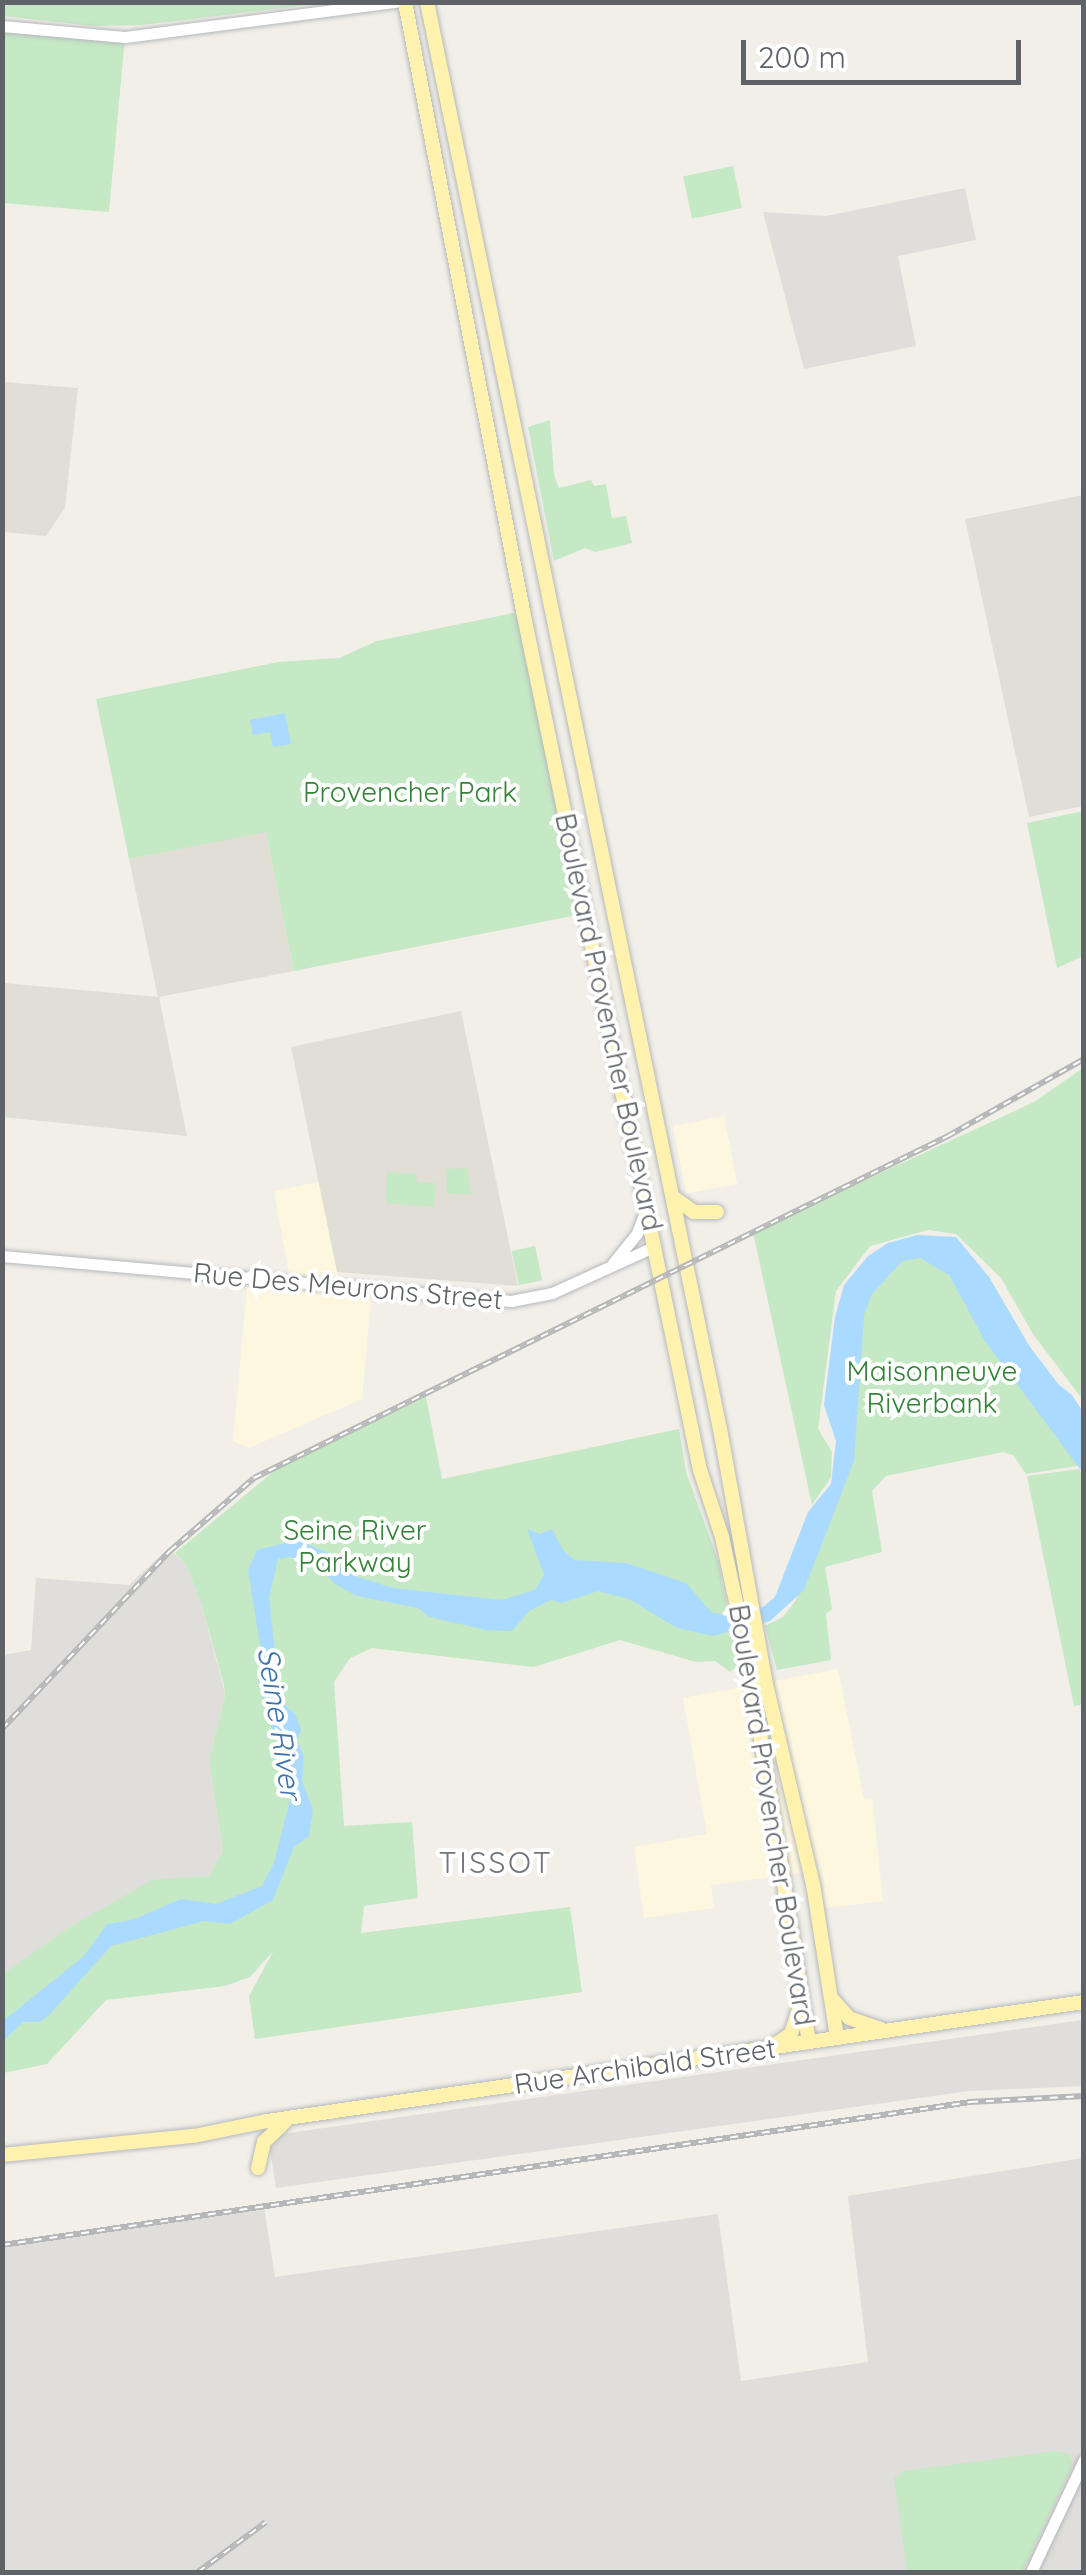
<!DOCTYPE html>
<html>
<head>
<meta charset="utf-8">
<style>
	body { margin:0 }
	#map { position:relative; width:1086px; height:2575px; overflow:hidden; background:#f1efe8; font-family:Quicksand,sans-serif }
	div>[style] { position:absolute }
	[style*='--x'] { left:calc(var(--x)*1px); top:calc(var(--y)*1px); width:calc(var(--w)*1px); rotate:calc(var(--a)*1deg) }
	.commercial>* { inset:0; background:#fef7e0; transform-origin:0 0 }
	.industrial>* { inset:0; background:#e0deda }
	.education>* { inset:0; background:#e1ded6 }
	.green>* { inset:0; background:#c5e8c5; transform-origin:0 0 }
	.water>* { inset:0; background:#aadaff }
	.roads { filter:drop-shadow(0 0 2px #b5b8bc) drop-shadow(0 0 2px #b5b8bc) }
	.minor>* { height:11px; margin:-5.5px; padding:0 5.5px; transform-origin:5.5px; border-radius:5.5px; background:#fff }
	.major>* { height:14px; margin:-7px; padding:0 7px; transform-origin:7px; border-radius:7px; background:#fff2af }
	.rail>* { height:6px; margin-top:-3px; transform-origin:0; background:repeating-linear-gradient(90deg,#fff 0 8px,#b6b7b8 0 16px); box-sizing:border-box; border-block:2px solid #b6b7b8 }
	span { translate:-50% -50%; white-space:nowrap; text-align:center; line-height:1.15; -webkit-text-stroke:8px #fff; paint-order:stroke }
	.park-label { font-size:28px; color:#348238 }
	.street-label { font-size:28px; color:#5f6368 }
	.water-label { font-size:30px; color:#4174aa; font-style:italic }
	.neighbourhood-label { font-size:30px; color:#70757a; letter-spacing:2.5px }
	.frame { position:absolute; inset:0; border:5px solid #5f6368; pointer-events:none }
	.scale { position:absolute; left:741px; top:40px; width:280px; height:45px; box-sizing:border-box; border:5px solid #5f6368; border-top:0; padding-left:12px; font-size:30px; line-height:35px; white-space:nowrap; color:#5f6368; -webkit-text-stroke:8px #fff; paint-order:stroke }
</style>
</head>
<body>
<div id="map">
	<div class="commercial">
		<div style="left:724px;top:1116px;width:69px;height:52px;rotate:79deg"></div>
		<div style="clip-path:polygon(319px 1182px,340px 1285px,372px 1289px,362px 1399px,249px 1448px,233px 1441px,248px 1277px,290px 1280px,274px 1191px)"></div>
		<div style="clip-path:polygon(838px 1669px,864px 1799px,872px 1798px,883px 1901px,824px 1908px,819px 1871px,711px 1885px,714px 1908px,644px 1918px,634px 1847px,707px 1834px,683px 1698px)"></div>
	</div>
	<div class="industrial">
		<div style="clip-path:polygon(965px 188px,976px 240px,898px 256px,916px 346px,804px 369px,763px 212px,826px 216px)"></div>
		<div style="clip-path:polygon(169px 1548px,186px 1565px,201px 1603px,223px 1685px,225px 1697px,209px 1761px,223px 1851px,209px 1876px,152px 1881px,68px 1928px,3px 1975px,3px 1655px,31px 1650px,36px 1578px,129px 1585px)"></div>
		<div style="clip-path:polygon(1083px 2020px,1083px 2086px,969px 2091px,276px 2188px,270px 2149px,282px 2134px)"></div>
		<div style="clip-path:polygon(1083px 2158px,1083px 2572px,3px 2572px,2px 2245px,264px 2207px,275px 2277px,718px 2214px,741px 2381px,868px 2362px,848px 2196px)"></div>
	</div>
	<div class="education">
		<div style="clip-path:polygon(2px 367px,4px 382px,78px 388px,65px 508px,46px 536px,3px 532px)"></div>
		<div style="clip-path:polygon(1083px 495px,1083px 806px,1029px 817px,965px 519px)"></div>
		<div style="clip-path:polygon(266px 831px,294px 971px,159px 997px,187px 1136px,3px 1117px,4px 983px,158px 997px,129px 859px)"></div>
		<div style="clip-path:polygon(461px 1011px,518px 1286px,337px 1272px,291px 1047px)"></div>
	</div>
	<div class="green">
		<div style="clip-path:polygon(3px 2px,325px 2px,325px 3px,142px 25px,93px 26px,3px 16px)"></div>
		<div style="clip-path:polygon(2px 26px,125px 37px,109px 212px,3px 203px)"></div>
		<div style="left:733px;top:166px;width:43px;height:51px;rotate:78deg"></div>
		<div style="clip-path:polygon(550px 420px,554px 475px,559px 488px,591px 480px,594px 486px,606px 484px,612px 518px,626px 516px,632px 543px,595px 552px,585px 548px,554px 561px,528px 427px)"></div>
		<div style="clip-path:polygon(523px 611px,587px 913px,294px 971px,266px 832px,129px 859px,96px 699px,278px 662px,339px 658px,377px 641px)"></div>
		<div style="clip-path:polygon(1083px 811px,1083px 956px,1057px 968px,1027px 823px)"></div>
		<div style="clip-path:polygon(1083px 1068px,1083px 1400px,1033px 1334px,1001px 1278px,956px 1234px,928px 1230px,870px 1246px,836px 1291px,818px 1429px,832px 1452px,831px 1477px,812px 1505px,753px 1232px,1034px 1102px)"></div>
		<div style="clip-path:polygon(467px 1168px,471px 1195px,447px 1193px,446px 1169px)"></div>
		<div style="clip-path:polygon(387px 1172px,416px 1174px,417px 1182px,436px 1183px,434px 1207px,386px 1203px)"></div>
		<div style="left:535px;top:1246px;width:35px;height:24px;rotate:78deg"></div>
		<div style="clip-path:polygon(905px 1256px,938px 1260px,1083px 1465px,1026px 1474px,1013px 1455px,1003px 1452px,886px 1476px,872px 1491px,882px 1552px,825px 1567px,832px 1609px,826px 1614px,831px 1660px,777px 1670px,765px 1626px,783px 1617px,796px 1600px,850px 1459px,859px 1321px,878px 1276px)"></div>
		<div style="clip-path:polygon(426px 1397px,442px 1479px,679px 1429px,686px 1472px,718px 1560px,739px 1664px,730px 1672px,715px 1661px,696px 1662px,620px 1640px,534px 1667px,372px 1648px,350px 1658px,334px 1682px,344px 1826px,412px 1822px,418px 1898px,364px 1906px,361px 1933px,570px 1907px,582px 1992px,255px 2039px,249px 1996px,274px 1950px,250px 1977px,225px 1986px,106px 2000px,47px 2064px,3px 2073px,2px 1975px,68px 1928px,152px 1880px,209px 1876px,223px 1851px,209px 1761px,225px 1697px,224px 1685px,201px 1603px,186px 1565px,175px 1553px,279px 1467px)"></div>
		<div style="clip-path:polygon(1079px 1469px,1084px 1477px,1084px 1704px,1074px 1706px,1027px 1476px)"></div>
		<div style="clip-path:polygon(1056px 2451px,1070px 2454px,1072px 2466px,1022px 2572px,907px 2572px,894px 2478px,904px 2471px)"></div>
	</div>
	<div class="water">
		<div style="clip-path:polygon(285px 713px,291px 744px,273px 747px,270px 732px,253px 735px,250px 720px)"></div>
		<div style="clip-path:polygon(917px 1235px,956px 1237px,989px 1277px,1030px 1347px,1059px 1385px,1072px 1395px,1083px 1412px,1083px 1473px,985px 1341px,949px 1275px,920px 1258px,902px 1261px,872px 1294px,864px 1315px,854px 1461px,804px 1590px,770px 1621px,713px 1636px,677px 1628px,629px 1599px,598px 1591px,562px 1603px,551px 1600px,529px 1611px,512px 1631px,486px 1630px,430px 1617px,418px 1608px,357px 1596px,338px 1586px,316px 1566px,290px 1557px,278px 1559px,269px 1598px,278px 1680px,286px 1706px,295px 1714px,301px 1730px,297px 1740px,304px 1756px,302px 1781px,313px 1810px,309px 1836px,294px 1847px,273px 1900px,230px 1924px,204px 1921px,111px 1946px,49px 2015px,40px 2022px,23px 2022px,2px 2042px,2px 2022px,84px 1956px,107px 1924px,132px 1920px,181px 1899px,216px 1904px,262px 1886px,274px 1863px,290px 1800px,286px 1759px,268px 1719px,258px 1678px,263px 1663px,248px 1570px,257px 1550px,298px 1540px,328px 1553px,337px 1565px,358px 1577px,393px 1588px,501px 1600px,535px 1590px,544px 1574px,527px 1529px,540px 1534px,552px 1529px,563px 1550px,574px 1560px,626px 1563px,686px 1583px,712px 1613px,727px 1615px,763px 1607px,775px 1597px,808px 1512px,831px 1484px,836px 1441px,824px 1405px,835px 1317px,844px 1285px,868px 1256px,888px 1243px)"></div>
	</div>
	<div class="roads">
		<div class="minor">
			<div style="--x:2;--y:26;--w:123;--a:5.1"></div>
			<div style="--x:125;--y:37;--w:273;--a:-7.4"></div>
			<div style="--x:2;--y:1256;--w:511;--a:5.05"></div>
			<div style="--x:511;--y:1301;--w:42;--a:-11"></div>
			<div style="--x:552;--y:1293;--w:113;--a:-24.5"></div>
			<div style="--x:613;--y:1263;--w:38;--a:-51"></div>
			<div style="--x:637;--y:1233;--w:22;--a:-69"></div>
			<div style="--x:1031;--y:2572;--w:124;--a:-64.7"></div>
		</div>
		<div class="major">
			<div style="--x:405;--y:2;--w:620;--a:79.03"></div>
			<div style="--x:523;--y:611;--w:877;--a:78.36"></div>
			<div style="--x:700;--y:1470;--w:71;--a:71.8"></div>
			<div style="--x:722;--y:1537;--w:123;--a:77.8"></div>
			<div style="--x:748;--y:1657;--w:390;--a:81"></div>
			<div style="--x:427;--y:2;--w:1457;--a:78.4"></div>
			<div style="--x:720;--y:1429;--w:255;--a:79.8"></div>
			<div style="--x:765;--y:1680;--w:210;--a:76.8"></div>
			<div style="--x:813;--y:1884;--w:156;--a:81.1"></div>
			<div style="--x:673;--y:1197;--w:26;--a:36"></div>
			<div style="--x:694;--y:1212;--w:23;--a:0"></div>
			<div style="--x:833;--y:2000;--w:24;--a:48"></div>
			<div style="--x:849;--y:2018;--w:34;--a:19"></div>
			<div style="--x:774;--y:2045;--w:20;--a:-33"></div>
			<div style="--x:791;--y:2034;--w:28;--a:-72"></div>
			<div style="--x:2;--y:2155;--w:193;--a:-5.7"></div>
			<div style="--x:194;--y:2136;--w:75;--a:-11.6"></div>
			<div style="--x:267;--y:2121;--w:826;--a:-8.29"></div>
			<div style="--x:258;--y:2168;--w:27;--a:-77"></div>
			<div style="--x:264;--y:2142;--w:30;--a:-44"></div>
		</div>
	</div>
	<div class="rail">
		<div style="--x:2;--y:1729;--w:245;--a:-46.7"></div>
		<div style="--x:170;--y:1551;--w:111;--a:-41"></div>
		<div style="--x:254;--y:1478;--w:774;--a:-26.23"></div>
		<div style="--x:948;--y:1136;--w:156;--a:-29.5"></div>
		<div style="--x:2;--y:2245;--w:979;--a:-8.4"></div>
		<div style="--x:970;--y:2102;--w:114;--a:-3"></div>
		<div style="--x:198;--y:2572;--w:84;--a:-36.3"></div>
	</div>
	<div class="park-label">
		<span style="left:410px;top:792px">Provencher Park</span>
		<span style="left:932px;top:1387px">Maisonneuve<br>Riverbank</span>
		<span style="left:355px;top:1546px">Seine River<br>Parkway</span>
	</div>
	<div class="street-label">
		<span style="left:609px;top:1022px;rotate:78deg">Boulevard Provencher Boulevard</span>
		<span style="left:348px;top:1286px;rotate:5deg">Rue Des Meurons Street</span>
		<span style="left:772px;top:1815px;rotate:81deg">Boulevard Provencher Boulevard</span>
		<span style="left:645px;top:2066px;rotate:-8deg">Rue Archibald Street</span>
	</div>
	<div class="water-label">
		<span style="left:280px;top:1723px;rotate:81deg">Seine River</span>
	</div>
	<div class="neighbourhood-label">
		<span style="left:496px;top:1862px">TISSOT</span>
	</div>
	<div class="frame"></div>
	<div class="scale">200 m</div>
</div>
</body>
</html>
